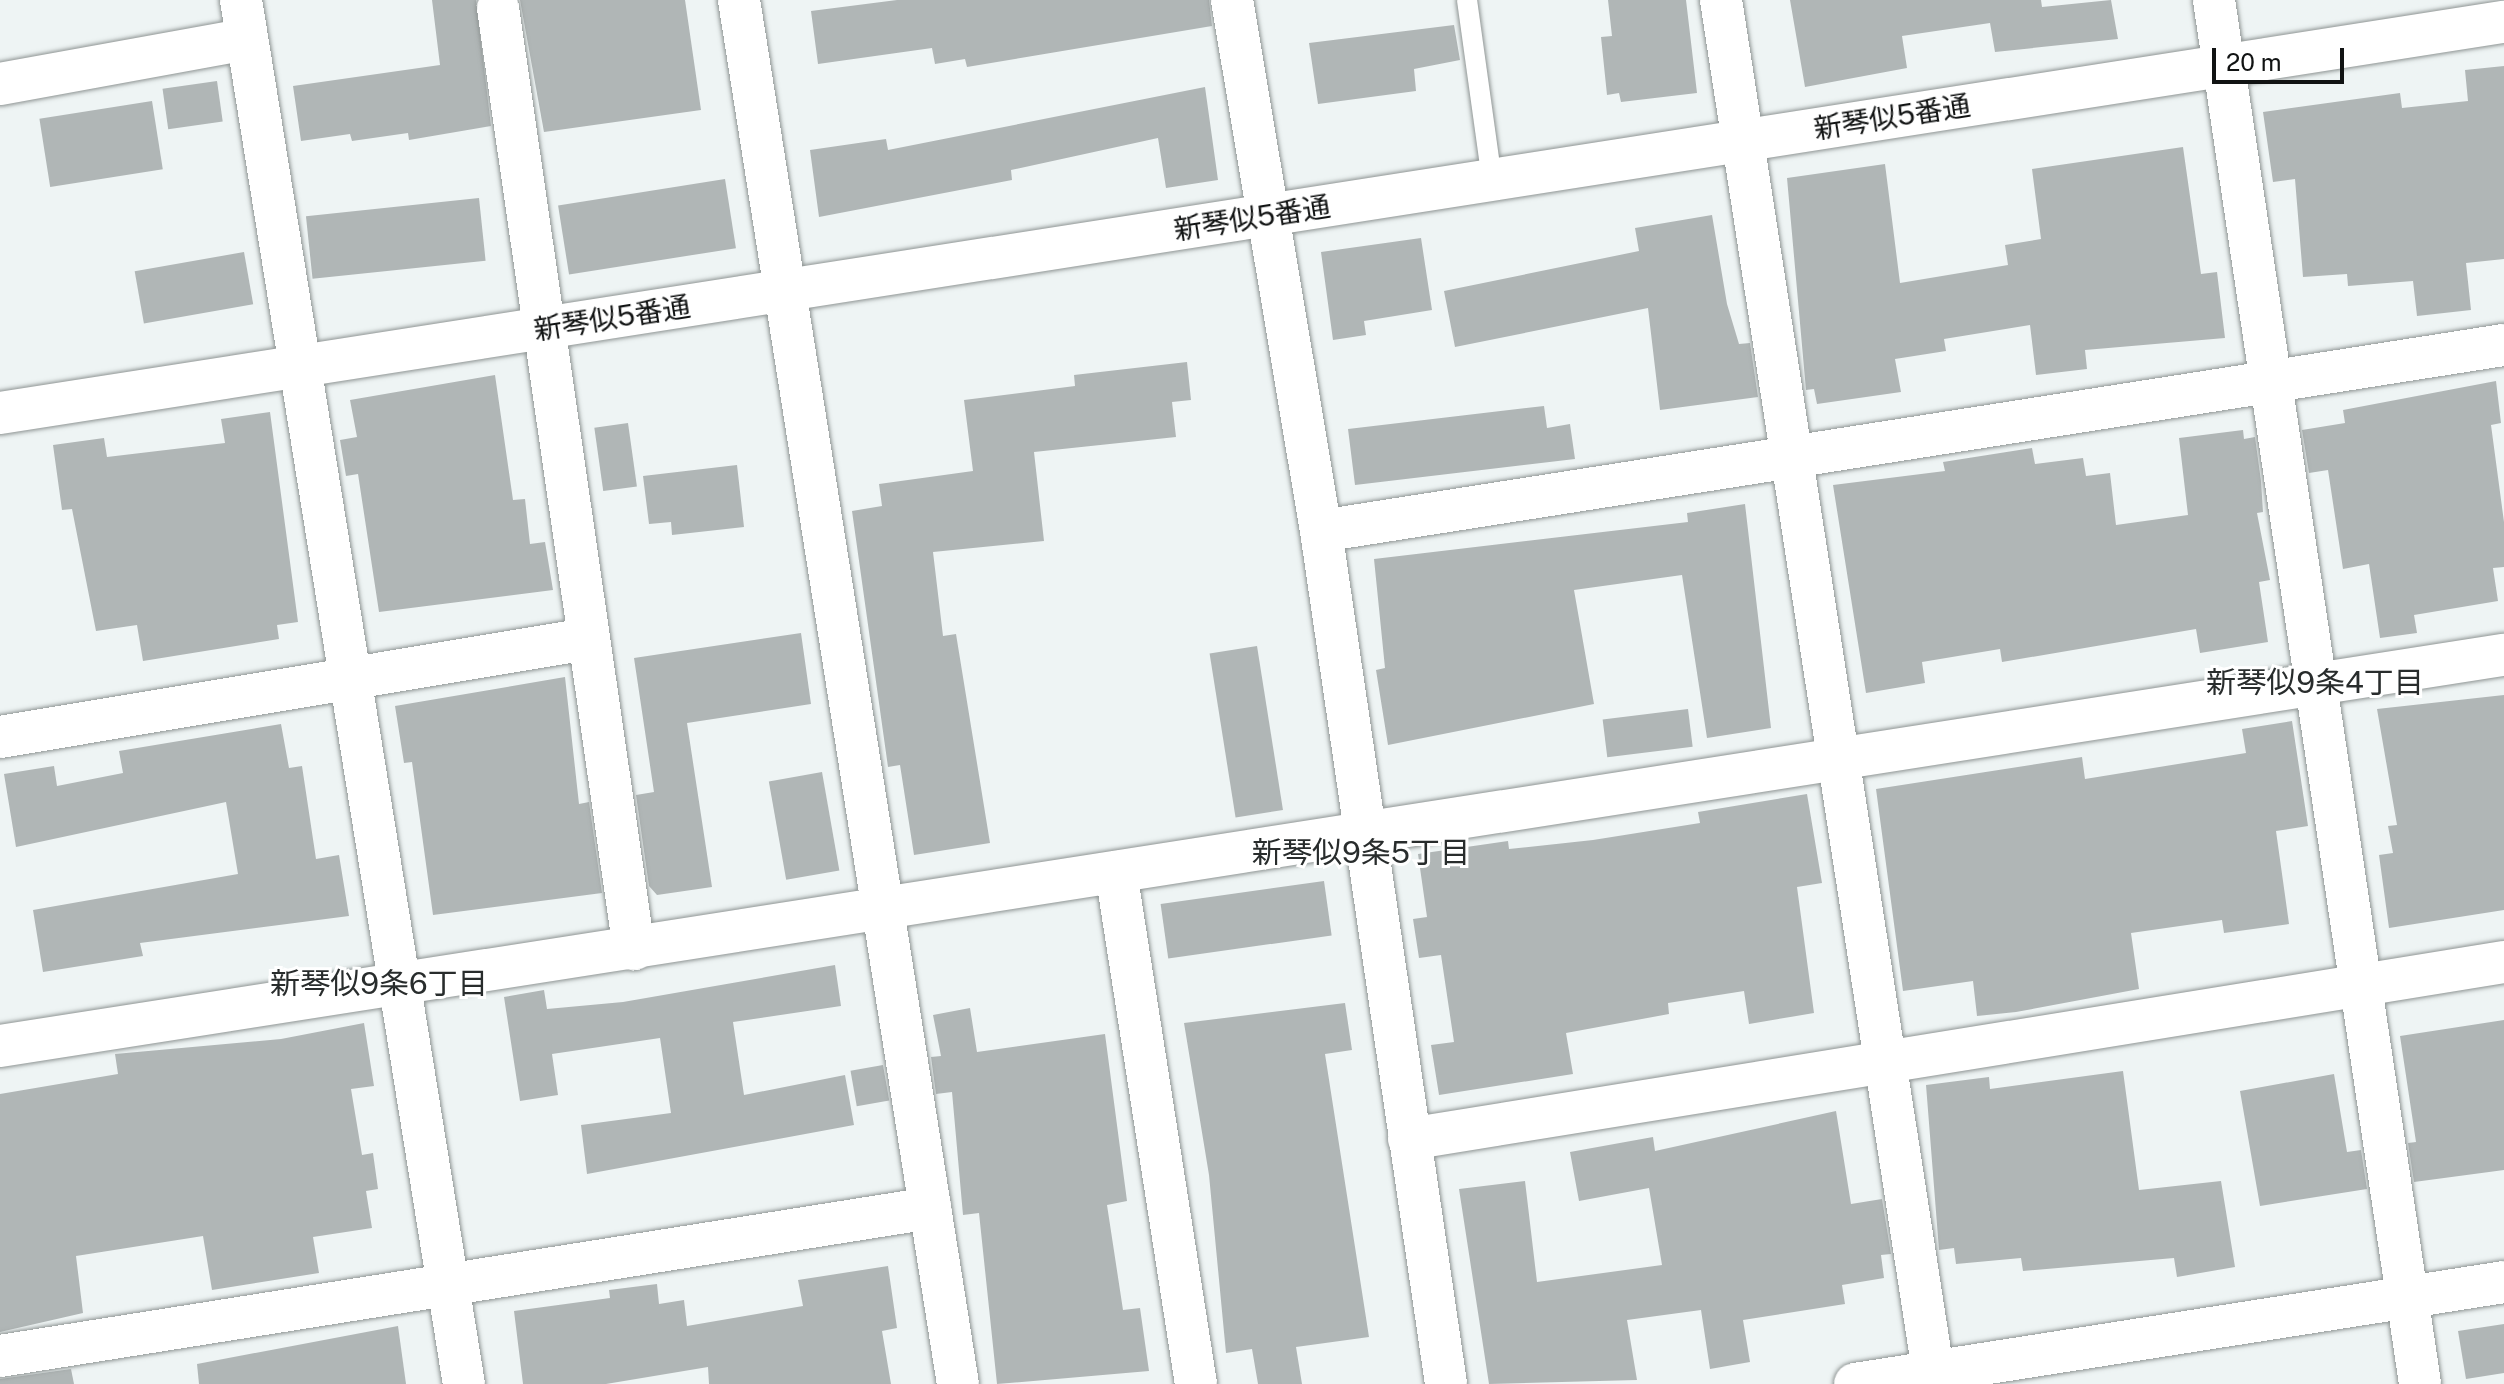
<!DOCTYPE html>
<html>
<head>
<meta charset="utf-8">
<style>
	body { margin:0 }
	#map { position:relative; width:2504px; height:1384px; overflow:hidden; background:#eef4f4; font-family:"Public Sans","Noto Sans JP",sans-serif }
	div>[style] { position:absolute }
	[style*='--x'] { left:calc(var(--x)*1px); top:calc(var(--y)*1px); width:calc(var(--w)*1px); rotate:calc(var(--a)*1deg) }
	.building>* { inset:0; background:#b0b6b6; transform-origin:0 0 }
	.roads { filter:drop-shadow(0 0 2px #8f9594) drop-shadow(0 0 2px #8f9594) }
	.lane>* { height:20px; margin:-10px; padding:0 10px; transform-origin:10px; border-radius:10px; background:#fff }
	.street>* { height:42px; margin:-21px; padding:0 21px; transform-origin:21px; border-radius:21px; background:#fff }
	span { translate:-50% -50%; white-space:nowrap; text-align:center; line-height:1.15; -webkit-text-stroke:6px #fff; paint-order:stroke }
	.street-label { font-size:28px; color:#111313 }
	.neighbourhood-label { font-size:30px; color:#282c2c }
	.scale { position:absolute; left:2212px; top:48px; width:132px; height:36px; box-sizing:border-box; border:4px solid #111313; border-top:0; padding-left:10px; font-size:24px; line-height:28px; white-space:nowrap; color:#111313; -webkit-text-stroke:6px #fff; paint-order:stroke }
</style>
</head>
<body>
<div id="map">
	<div class="building">
		<div style="clip-path:polygon(432px 0,476px 0,491px 126px,409px 140px,408px 133px,352px 141px,350px 134px,301px 141px,293px 86px,440px 65px)"></div>
		<div style="clip-path:polygon(520px 0,685px 0,701px 110px,544px 132px)"></div>
		<div style="clip-path:polygon(897px 0,1209px 0,1212px 26px,967px 67px,965px 59px,935px 64px,932px 48px,818px 64px,811px 11px)"></div>
		<div style="clip-path:polygon(1608px 0,1686px 0,1697px 93px,1621px 102px,1619px 93px,1607px 95px,1601px 37px,1612px 36px)"></div>
		<div style="clip-path:polygon(1790px 0,2041px 0,2042px 7px,2111px 0,2118px 39px,1995px 52px,1990px 23px,1902px 36px,1907px 68px,1805px 87px)"></div>
		<div style="clip-path:polygon(1454px 25px,1460px 60px,1414px 69px,1416px 91px,1318px 104px,1309px 43px)"></div>
		<div style="clip-path:polygon(2504px 66px,2504px 259px,2466px 263px,2471px 310px,2417px 316px,2413px 281px,2348px 286px,2347px 274px,2303px 277px,2295px 179px,2273px 182px,2263px 112px,2400px 93px,2402px 108px,2468px 101px,2465px 70px)"></div>
		<div style="left:217px;top:81px;width:41px;height:55px;rotate:82deg"></div>
		<div style="clip-path:polygon(1205px 87px,1218px 180px,1166px 188px,1158px 138px,1011px 170px,1012px 180px,819px 217px,810px 150px,886px 139px,888px 150px)"></div>
		<div style="left:152px;top:101px;width:69px;height:114px;rotate:81deg"></div>
		<div style="clip-path:polygon(2183px 147px,2201px 274px,2217px 272px,2225px 338px,2085px 350px,2087px 369px,2036px 375px,2030px 325px,1944px 339px,1946px 351px,1895px 359px,1901px 392px,1817px 404px,1814px 389px,1806px 390px,1787px 178px,1885px 164px,1900px 283px,2008px 265px,2005px 245px,2041px 239px,2032px 169px)"></div>
		<div style="left:725px;top:179px;width:70px;height:169px;rotate:81deg"></div>
		<div style="left:479px;top:198px;width:63px;height:174px;rotate:84deg"></div>
		<div style="clip-path:polygon(1712px 215px,1727px 304px,1739px 344px,1750px 343px,1758px 397px,1660px 410px,1648px 308px,1455px 347px,1444px 291px,1639px 251px,1635px 228px)"></div>
		<div style="clip-path:polygon(1421px 238px,1432px 310px,1364px 321px,1366px 335px,1333px 340px,1321px 252px)"></div>
		<div style="left:244px;top:252px;width:53px;height:111px;rotate:80deg"></div>
		<div style="clip-path:polygon(1187px 362px,1191px 400px,1172px 402px,1176px 437px,1034px 452px,1044px 541px,933px 552px,943px 636px,956px 634px,990px 843px,914px 855px,900px 765px,888px 767px,852px 511px,882px 506px,879px 484px,973px 471px,964px 400px,1075px 386px,1074px 375px)"></div>
		<div style="clip-path:polygon(495px 375px,513px 500px,525px 499px,530px 544px,545px 542px,553px 590px,379px 612px,358px 474px,346px 476px,340px 440px,357px 437px,350px 400px)"></div>
		<div style="clip-path:polygon(2496px 381px,2501px 423px,2491px 425px,2504px 522px,2504px 567px,2493px 568px,2498px 601px,2414px 615px,2417px 633px,2380px 638px,2369px 564px,2343px 569px,2328px 470px,2309px 473px,2302px 430px,2345px 423px,2343px 410px)"></div>
		<div style="clip-path:polygon(1544px 406px,1547px 428px,1570px 424px,1575px 459px,1355px 485px,1348px 429px)"></div>
		<div style="clip-path:polygon(270px 412px,298px 622px,277px 625px,279px 639px,143px 661px,137px 625px,96px 631px,72px 509px,62px 510px,53px 445px,104px 438px,107px 457px,225px 443px,221px 419px)"></div>
		<div style="left:628px;top:423px;width:64px;height:34px;rotate:82deg"></div>
		<div style="clip-path:polygon(2243px 430px,2244px 439px,2255px 437px,2261px 481px,2263px 512px,2257px 513px,2270px 580px,2259px 582px,2268px 642px,2200px 653px,2196px 629px,2002px 662px,2000px 649px,1922px 662px,1925px 683px,1866px 693px,1833px 485px,1945px 471px,1943px 462px,2032px 448px,2035px 464px,2083px 458px,2086px 476px,2110px 473px,2116px 525px,2188px 515px,2179px 438px)"></div>
		<div style="clip-path:polygon(737px 465px,744px 527px,672px 535px,671px 522px,649px 524px,643px 476px)"></div>
		<div style="clip-path:polygon(1745px 504px,1771px 728px,1707px 738px,1682px 575px,1574px 590px,1594px 704px,1388px 745px,1376px 670px,1385px 668px,1374px 559px,1688px 522px,1687px 513px)"></div>
		<div style="clip-path:polygon(801px 633px,811px 704px,687px 723px,712px 887px,657px 895px,649px 886px,636px 795px,654px 792px,634px 658px)"></div>
		<div style="left:1257px;top:646px;width:166px;height:48px;rotate:81deg"></div>
		<div style="clip-path:polygon(565px 677px,579px 804px,589px 802px,602px 893px,433px 915px,412px 762px,404px 763px,395px 706px)"></div>
		<div style="clip-path:polygon(2504px 695px,2504px 910px,2389px 928px,2379px 855px,2393px 853px,2388px 826px,2397px 825px,2377px 709px)"></div>
		<div style="left:1688px;top:709px;width:38px;height:86px;rotate:83deg"></div>
		<div style="clip-path:polygon(2292px 721px,2308px 826px,2276px 831px,2289px 924px,2224px 933px,2222px 920px,2131px 933px,2139px 989px,2016px 1012px,1977px 1016px,1973px 981px,1903px 991px,1876px 789px,2082px 757px,2085px 779px,2246px 753px,2242px 729px)"></div>
		<div style="clip-path:polygon(281px 724px,289px 768px,302px 766px,316px 859px,339px 855px,349px 916px,140px 943px,143px 956px,43px 972px,33px 910px,238px 874px,226px 802px,16px 847px,4px 774px,54px 766px,57px 786px,123px 773px,119px 751px)"></div>
		<div style="left:822px;top:772px;width:100px;height:54px;rotate:80deg"></div>
		<div style="clip-path:polygon(1807px 794px,1822px 883px,1797px 887px,1814px 1013px,1749px 1024px,1744px 991px,1668px 1003px,1669px 1014px,1566px 1033px,1573px 1074px,1439px 1095px,1431px 1045px,1454px 1042px,1441px 955px,1419px 958px,1413px 919px,1427px 917px,1418px 854px,1508px 841px,1509px 849px,1593px 840px,1700px 823px,1698px 812px)"></div>
		<div style="left:1324px;top:881px;width:55px;height:165px;rotate:82deg"></div>
		<div style="clip-path:polygon(835px 965px,841px 1006px,733px 1022px,744px 1095px,845px 1075px,854px 1125px,587px 1174px,581px 1125px,671px 1113px,660px 1038px,552px 1054px,558px 1095px,520px 1101px,504px 997px,544px 990px,547px 1009px,623px 1002px)"></div>
		<div style="clip-path:polygon(1345px 1003px,1352px 1050px,1325px 1054px,1369px 1337px,1296px 1347px,1302px 1384px,1258px 1384px,1252px 1349px,1226px 1353px,1209px 1175px,1184px 1023px)"></div>
		<div style="clip-path:polygon(970px 1008px,977px 1052px,1105px 1034px,1127px 1201px,1107px 1205px,1123px 1310px,1140px 1308px,1149px 1371px,997px 1384px,979px 1213px,963px 1215px,952px 1092px,936px 1094px,931px 1057px,941px 1056px,933px 1015px)"></div>
		<div style="clip-path:polygon(2504px 1020px,2504px 1170px,2414px 1182px,2408px 1143px,2416px 1142px,2400px 1036px)"></div>
		<div style="clip-path:polygon(364px 1023px,374px 1086px,351px 1089px,362px 1155px,373px 1153px,378px 1189px,366px 1191px,372px 1228px,313px 1237px,319px 1273px,212px 1290px,203px 1236px,76px 1256px,83px 1313px,0 1332px,0 1094px,118px 1074px,115px 1054px,281px 1039px)"></div>
		<div style="left:883px;top:1065px;width:36px;height:33px;rotate:80deg"></div>
		<div style="clip-path:polygon(2123px 1071px,2139px 1190px,2221px 1181px,2235px 1267px,2177px 1277px,2174px 1258px,2023px 1271px,2021px 1258px,1956px 1264px,1954px 1248px,1939px 1250px,1926px 1085px,1989px 1077px,1990px 1089px)"></div>
		<div style="clip-path:polygon(2334px 1074px,2347px 1152px,2361px 1150px,2367px 1189px,2260px 1206px,2240px 1091px)"></div>
		<div style="clip-path:polygon(1836px 1111px,1851px 1204px,1882px 1199px,1891px 1254px,1881px 1255px,1884px 1278px,1842px 1285px,1845px 1304px,1743px 1320px,1750px 1362px,1710px 1369px,1701px 1310px,1627px 1320px,1637px 1380px,1489px 1384px,1459px 1189px,1525px 1181px,1537px 1282px,1662px 1265px,1649px 1188px,1579px 1201px,1570px 1152px,1653px 1137px,1655px 1151px)"></div>
		<div style="clip-path:polygon(888px 1266px,897px 1328px,882px 1331px,891px 1384px,709px 1384px,708px 1367px,606px 1384px,523px 1384px,514px 1311px,610px 1298px,609px 1290px,657px 1284px,659px 1304px,684px 1300px,687px 1326px,803px 1306px,798px 1280px)"></div>
		<div style="clip-path:polygon(2504px 1324px,2504px 1373px,2466px 1379px,2458px 1331px)"></div>
		<div style="clip-path:polygon(398px 1326px,406px 1384px,199px 1384px,197px 1364px)"></div>
		<div style="clip-path:polygon(71px 1369px,74px 1384px,0 1384px,0 1379px)"></div>
	</div>
	<div class="roads">
		<div class="lane">
			<div style="--x:1467;--y:0;--w:182;--a:82.1"></div>
		</div>
		<div class="street">
			<div style="--x:241;--y:0;--w:1402;--a:80.85"></div>
			<div style="--x:739;--y:0;--w:1401;--a:81.01"></div>
			<div style="--x:1232;--y:0;--w:538;--a:80.49"></div>
			<div style="--x:1321;--y:531;--w:862;--a:81.66"></div>
			<div style="--x:1721;--y:0;--w:1400;--a:81.21"></div>
			<div style="--x:2214;--y:0;--w:1399;--a:81.53"></div>
			<div style="--x:498;--y:8;--w:951;--a:81.78"></div>
			<div style="--x:0;--y:84;--w:251;--a:-10.3"></div>
			<div style="--x:0;--y:413;--w:2534;--a:-8.88"></div>
			<div style="--x:1321;--y:531;--w:1198;--a:-8.94"></div>
			<div style="--x:0;--y:737;--w:595;--a:-9.48"></div>
			<div style="--x:1116;--y:872;--w:518;--a:81.12"></div>
			<div style="--x:0;--y:1046;--w:2534;--a:-8.88"></div>
			<div style="--x:1409;--y:1139;--w:1109;--a:-9.18"></div>
			<div style="--x:0;--y:1356;--w:942;--a:-9.04"></div>
			<div style="--x:1855;--y:1384;--w:657;--a:-8.93"></div>
		</div>
	</div>
	<div class="street-label">
		<span style="left:1892px;top:117px;rotate:-9deg">新琴似5番通</span>
		<span style="left:1252px;top:218px;rotate:-9deg">新琴似5番通</span>
		<span style="left:612px;top:318px;rotate:-9deg">新琴似5番通</span>
	</div>
	<div class="neighbourhood-label">
		<span style="left:2315px;top:682px">新琴似9条4丁目</span>
		<span style="left:1361px;top:852px">新琴似9条5丁目</span>
		<span style="left:379px;top:983px">新琴似9条6丁目</span>
	</div>
	<div class="scale">20 m</div>
</div>
</body>
</html>
